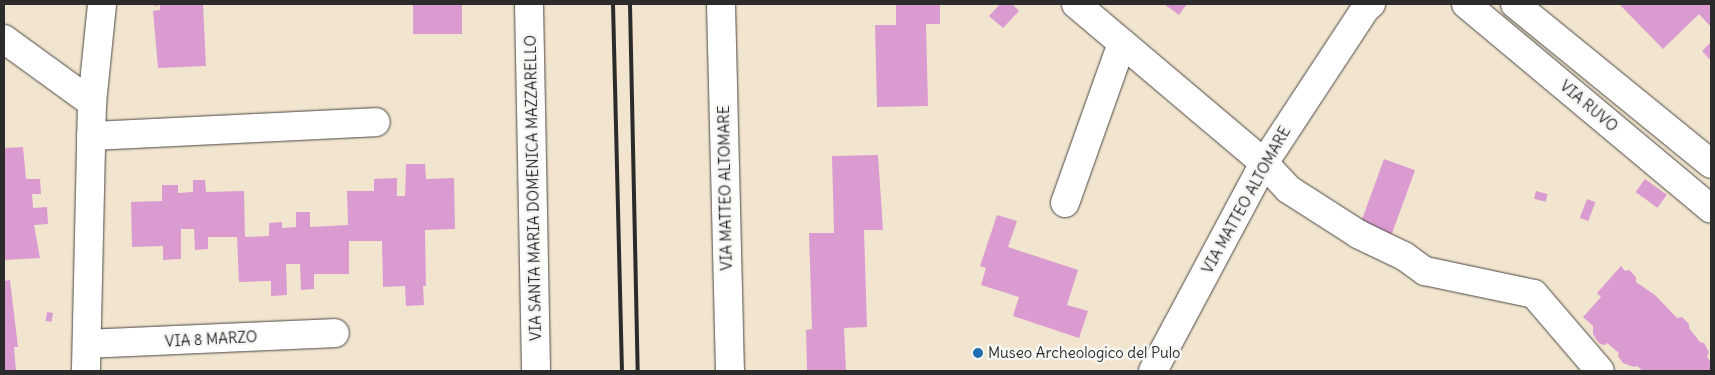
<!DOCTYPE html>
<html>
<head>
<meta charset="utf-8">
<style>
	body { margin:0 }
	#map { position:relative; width:1715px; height:375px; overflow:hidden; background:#f2e5cf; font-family:Delius,sans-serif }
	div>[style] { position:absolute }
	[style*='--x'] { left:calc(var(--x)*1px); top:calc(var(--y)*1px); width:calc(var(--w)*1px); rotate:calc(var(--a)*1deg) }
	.building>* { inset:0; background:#da9bd1; transform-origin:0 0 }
	.roads { filter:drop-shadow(0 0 1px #494744) drop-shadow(0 0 1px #494744) }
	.minor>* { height:28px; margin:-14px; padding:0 14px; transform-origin:14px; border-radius:14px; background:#fff }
	.major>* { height:28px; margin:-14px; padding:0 14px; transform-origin:14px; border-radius:14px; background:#fff }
	.rail>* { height:4px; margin:-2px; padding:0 2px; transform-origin:2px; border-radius:2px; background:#2b2b2b }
	.dots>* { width:14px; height:14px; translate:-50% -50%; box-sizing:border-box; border:2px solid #f6f6f2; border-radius:50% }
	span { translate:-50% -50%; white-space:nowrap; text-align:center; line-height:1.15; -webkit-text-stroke:5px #f6f6f2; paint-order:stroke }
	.street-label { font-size:15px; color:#2b2b2b }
	.poi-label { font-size:15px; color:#2b2b2b }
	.left { translate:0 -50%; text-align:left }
	.frame { position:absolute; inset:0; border:5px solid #2b2b2b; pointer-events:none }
</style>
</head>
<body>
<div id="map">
	<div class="building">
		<div style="clip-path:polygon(154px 4px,203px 4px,206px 66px,158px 68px,153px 11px,160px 10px,160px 5px,154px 6px)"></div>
		<div style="left:413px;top:4px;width:49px;height:30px"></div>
		<div style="clip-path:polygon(896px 4px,940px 4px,940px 24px,926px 24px,928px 106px,877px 107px,875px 25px,896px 25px)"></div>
		<div style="clip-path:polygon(1000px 4px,1012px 4px,1019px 11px,1003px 28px,989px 16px)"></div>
		<div style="clip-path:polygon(1164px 4px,1187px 4px,1179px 15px)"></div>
		<div style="clip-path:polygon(1619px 4px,1711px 4px,1711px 27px,1699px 14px,1663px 49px)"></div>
		<div style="clip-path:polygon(1711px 42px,1711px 61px,1702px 51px)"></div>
		<div style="clip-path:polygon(23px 147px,26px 179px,40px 179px,41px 194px,32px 194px,33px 208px,47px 207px,48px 224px,34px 225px,40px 258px,4px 260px,4px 148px)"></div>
		<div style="clip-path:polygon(878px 155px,883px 230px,864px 230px,867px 327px,844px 328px,846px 371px,807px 371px,806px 330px,812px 329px,809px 233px,834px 233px,832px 156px)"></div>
		<div style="left:1384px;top:159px;width:33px;height:71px;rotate:20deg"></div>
		<div style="clip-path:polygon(406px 164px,425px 164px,426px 179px,454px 178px,455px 229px,425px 230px,426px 286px,423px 286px,424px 305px,406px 306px,405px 286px,383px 287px,382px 241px,349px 241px,349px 274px,314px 274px,314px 289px,301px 290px,300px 264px,286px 264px,287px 295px,271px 296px,271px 281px,239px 282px,237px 237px,208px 237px,208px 249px,195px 250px,194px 229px,181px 229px,181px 259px,163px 260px,163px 246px,132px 247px,131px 202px,162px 201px,162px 185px,178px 185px,178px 193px,193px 192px,193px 180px,205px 180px,206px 192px,244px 191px,245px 237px,269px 236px,269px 223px,282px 222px,282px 228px,296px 227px,296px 212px,310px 212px,310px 227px,348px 225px,347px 191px,374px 191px,374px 179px,397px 178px,397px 196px,405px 196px)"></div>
		<div style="left:1645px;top:179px;width:27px;height:16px;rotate:36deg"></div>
		<div style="left:1536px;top:191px;width:12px;height:8px;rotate:14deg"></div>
		<div style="left:1587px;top:199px;width:9px;height:20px;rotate:21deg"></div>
		<div style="clip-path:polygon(997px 215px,1017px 221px,1008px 247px,1078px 270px,1067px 305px,1088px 311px,1079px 338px,1013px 316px,1019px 297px,981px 285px,986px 268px,980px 266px)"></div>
		<div style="clip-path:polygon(1621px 266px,1625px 271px,1629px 270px,1636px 277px,1636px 282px,1655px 295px,1677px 318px,1682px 317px,1689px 324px,1689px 328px,1700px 342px,1704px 343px,1709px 352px,1707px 357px,1711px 362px,1711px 371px,1643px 371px,1637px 366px,1634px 367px,1623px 363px,1618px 356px,1619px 353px,1607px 343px,1605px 345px,1600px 344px,1596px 339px,1593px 334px,1593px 326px,1583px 317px,1601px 297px,1597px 293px)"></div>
		<div style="clip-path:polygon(10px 280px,18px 347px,14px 347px,16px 371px,4px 371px,4px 281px)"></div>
		<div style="left:47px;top:312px;width:6px;height:9px;rotate:9deg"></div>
	</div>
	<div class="roads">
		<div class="minor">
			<div style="--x:529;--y:4;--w:367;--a:88.9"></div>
			<div style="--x:721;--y:4;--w:367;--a:88.6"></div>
			<div style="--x:1076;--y:4;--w:246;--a:40.2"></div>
			<div style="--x:1264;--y:163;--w:35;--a:47"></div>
			<div style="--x:1288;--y:189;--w:83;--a:32.7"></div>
			<div style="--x:1358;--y:234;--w:51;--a:25.6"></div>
			<div style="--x:1404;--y:256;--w:26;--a:36"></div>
			<div style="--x:1425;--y:271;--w:111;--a:11.9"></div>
			<div style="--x:1534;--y:294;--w:101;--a:49.4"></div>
			<div style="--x:4;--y:39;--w:109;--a:36"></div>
			<div style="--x:92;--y:103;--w:268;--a:91.3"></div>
			<div style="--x:92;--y:103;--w:100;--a:-84.2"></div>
			<div style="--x:91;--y:136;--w:285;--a:-2.8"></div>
			<div style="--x:1065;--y:203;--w:170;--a:-70.4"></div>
			<div style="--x:87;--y:344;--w:248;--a:-2.5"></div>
			<div style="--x:1153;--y:371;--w:236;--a:-61.9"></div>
			<div style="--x:1264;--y:163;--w:184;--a:-56.7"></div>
			<div style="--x:1365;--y:9;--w:8;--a:-40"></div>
		</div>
		<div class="major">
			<div style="--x:1466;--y:4;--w:319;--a:39.9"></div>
			<div style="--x:1515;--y:4;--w:253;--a:39.2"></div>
		</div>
	</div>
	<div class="rail">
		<div style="--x:613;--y:4;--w:367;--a:88.6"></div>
		<div style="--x:630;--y:4;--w:367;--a:88.8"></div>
	</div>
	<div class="dots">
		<div style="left:978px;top:353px;background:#1f6fb2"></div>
	</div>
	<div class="street-label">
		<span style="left:1589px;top:106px;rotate:40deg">VIA RUVO</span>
		<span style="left:533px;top:188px;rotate:-91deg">VIA SANTA MARIA DOMENICA MAZZARELLO</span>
		<span style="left:725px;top:188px;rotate:-91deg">VIA MATTEO ALTOMARE</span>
		<span style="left:1246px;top:200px;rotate:-61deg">VIA MATTEO ALTOMARE</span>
		<span style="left:211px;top:339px;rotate:-3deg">VIA 8 MARZO</span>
	</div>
	<div class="poi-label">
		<span class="left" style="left:988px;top:353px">Museo Archeologico del Pulo</span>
	</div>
	<div class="frame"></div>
</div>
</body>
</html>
